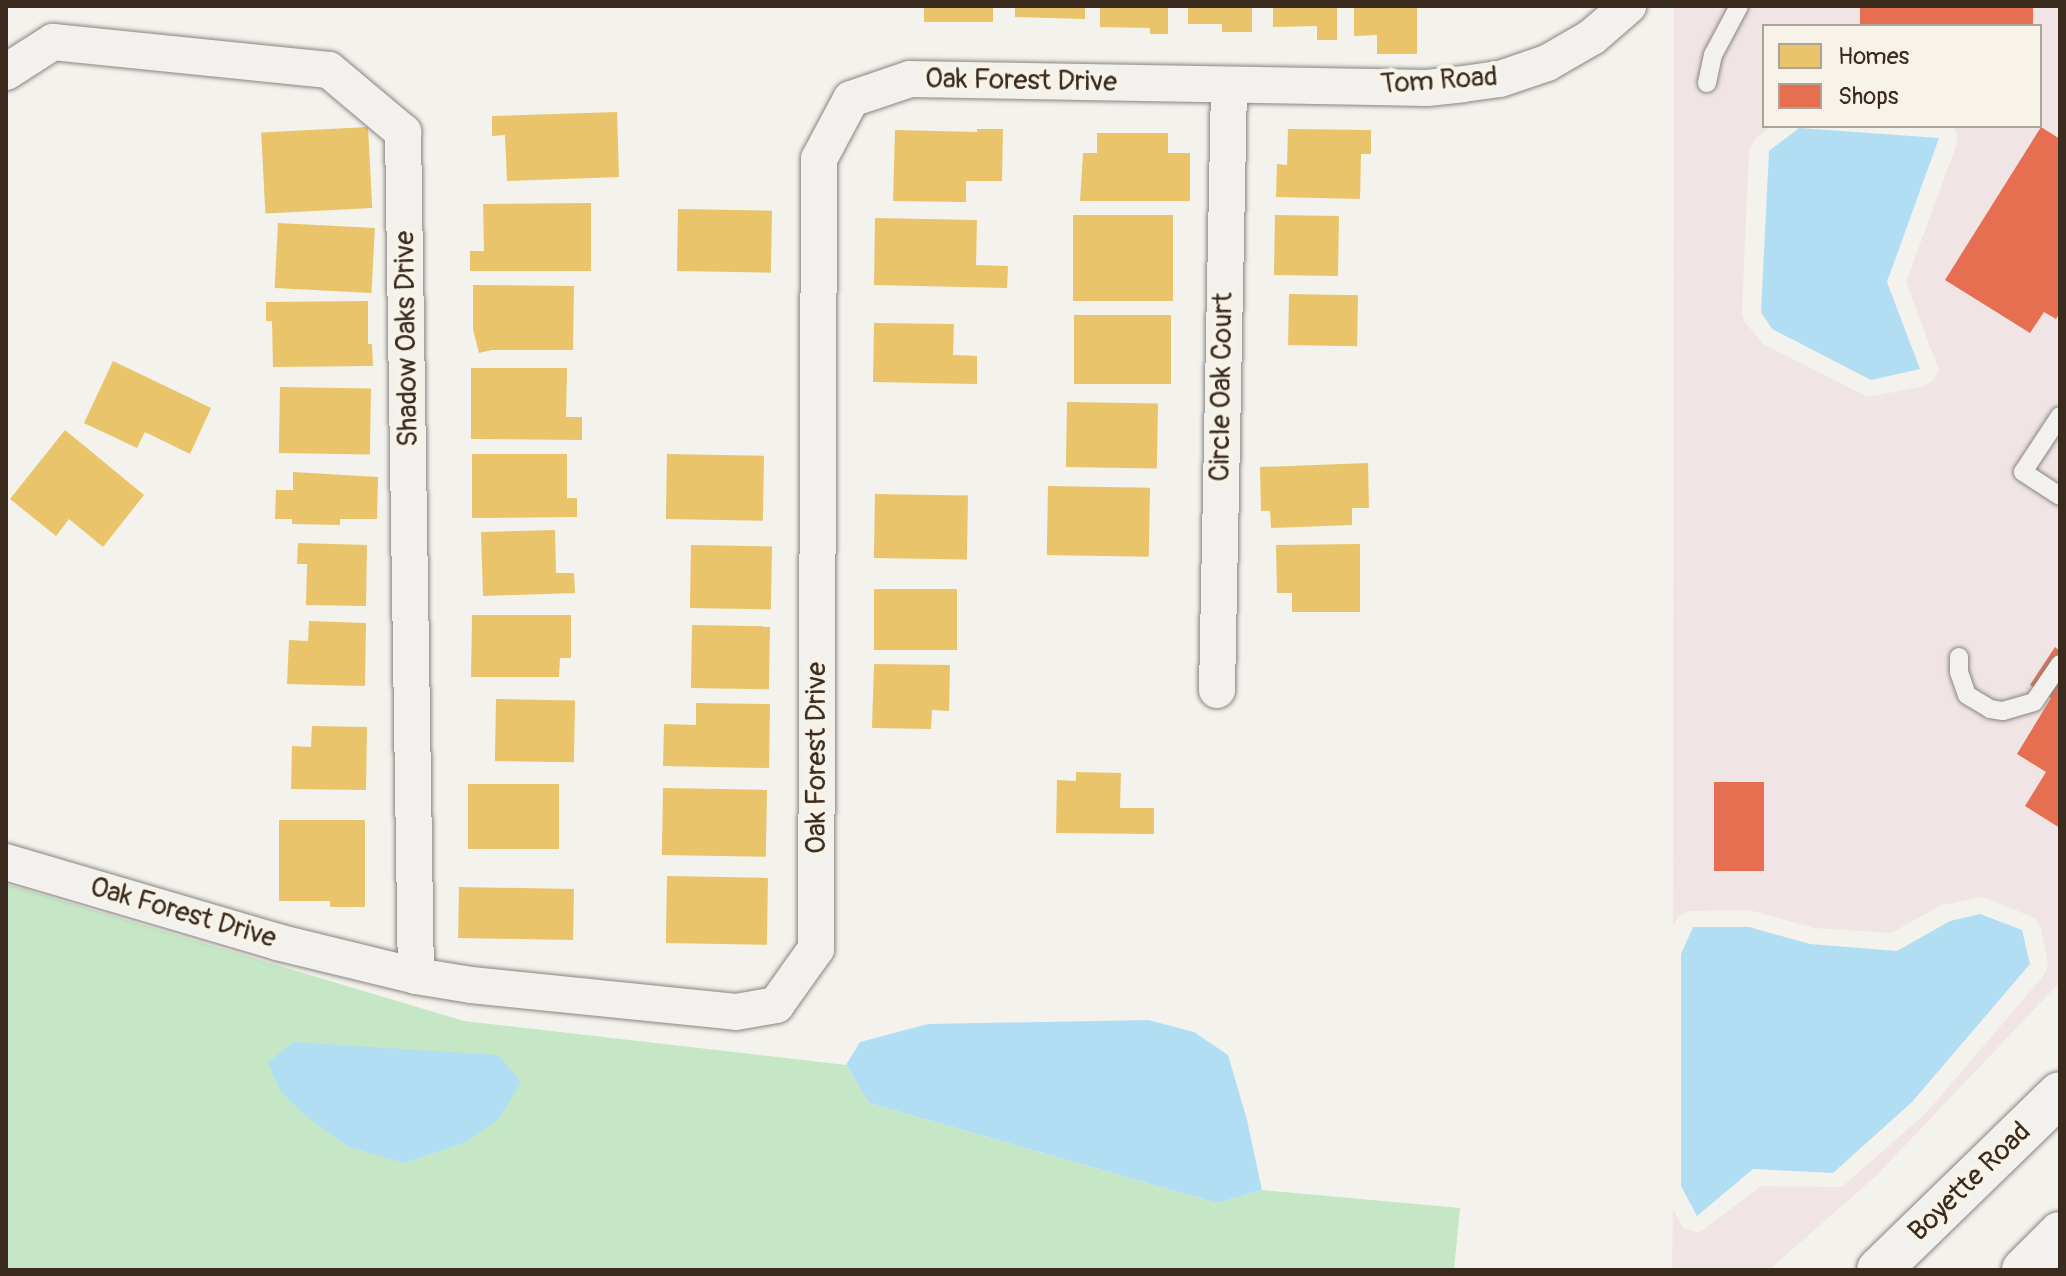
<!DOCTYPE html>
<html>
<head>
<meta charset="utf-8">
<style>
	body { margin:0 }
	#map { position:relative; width:2066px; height:1276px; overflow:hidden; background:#f4f2ec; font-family:Pangolin,sans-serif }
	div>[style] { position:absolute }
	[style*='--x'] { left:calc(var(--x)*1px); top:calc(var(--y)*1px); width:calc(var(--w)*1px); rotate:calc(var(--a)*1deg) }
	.built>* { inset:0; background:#f0e5e4 }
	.green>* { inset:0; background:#c5e7c6 }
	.water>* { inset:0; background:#b2def4 }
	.homes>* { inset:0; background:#e9c46a; transform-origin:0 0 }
	.shops>* { inset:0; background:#e76f51; transform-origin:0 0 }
	.roads { filter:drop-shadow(0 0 2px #898580) drop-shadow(0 0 2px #898580) }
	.lane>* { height:18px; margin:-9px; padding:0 9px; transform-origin:9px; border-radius:9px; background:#f2f1ed }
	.street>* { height:36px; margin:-18px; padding:0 18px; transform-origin:18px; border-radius:18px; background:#f2f1ed }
	.secondary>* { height:44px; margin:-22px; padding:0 22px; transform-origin:22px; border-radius:22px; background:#f2f1ed }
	span { translate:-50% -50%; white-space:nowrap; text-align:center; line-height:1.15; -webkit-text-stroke:8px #f7f3e8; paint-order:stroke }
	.street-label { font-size:28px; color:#3b2a1e }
	.frame { position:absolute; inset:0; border:8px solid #3b2a1e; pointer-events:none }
	.legend { position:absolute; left:1762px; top:24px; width:280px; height:104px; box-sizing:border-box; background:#f7f3e8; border:2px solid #aca397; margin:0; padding:10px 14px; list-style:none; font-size:24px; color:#3b2a1e }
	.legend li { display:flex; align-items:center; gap:16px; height:40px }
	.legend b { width:40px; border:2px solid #aca397 }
</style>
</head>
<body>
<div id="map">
	<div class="built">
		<div style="clip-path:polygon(evenodd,1674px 6px,2060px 6px,2060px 982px,1877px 1175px,1769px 1270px,1672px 1270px,1673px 1209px,1683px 1228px,1699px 1233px,1761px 1186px,1842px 1187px,1927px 1112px,2044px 975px,2048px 965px,2041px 928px,2035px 918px,1982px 897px,1939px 906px,1892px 933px,1814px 928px,1749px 910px,1687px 911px,1678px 917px,1673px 927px,1674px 6px,1764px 26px,2040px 26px,2040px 126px,1952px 126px,1957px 133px,1957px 143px,1906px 282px,1939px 370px,1934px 380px,1924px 386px,1868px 397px,1763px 344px,1744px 321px,1742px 312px,1749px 150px,1756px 138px,1772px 126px,1764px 126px,1764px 26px)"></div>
	</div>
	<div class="green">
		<div style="clip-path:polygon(6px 884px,464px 1021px,846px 1065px,869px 1103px,1217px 1203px,1262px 1190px,1460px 1208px,1454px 1270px,6px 1270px)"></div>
	</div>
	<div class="water">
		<div style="clip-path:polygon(1799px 128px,1939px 138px,1887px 282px,1920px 369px,1871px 380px,1772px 329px,1761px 312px,1769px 151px)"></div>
		<div style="clip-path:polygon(1980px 914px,2022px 930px,2030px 964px,1912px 1102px,1833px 1173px,1753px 1169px,1697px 1216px,1681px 1186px,1681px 954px,1693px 927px,1749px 927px,1810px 944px,1897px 951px,1950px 921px)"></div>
		<div style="clip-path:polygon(1148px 1020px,1194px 1032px,1228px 1055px,1247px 1120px,1262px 1190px,1217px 1203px,869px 1103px,846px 1065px,860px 1042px,928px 1024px)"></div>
		<div style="clip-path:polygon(294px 1042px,498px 1055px,521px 1082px,498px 1120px,464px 1143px,404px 1163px,347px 1146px,302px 1113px,279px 1089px,268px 1062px)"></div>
	</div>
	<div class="homes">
		<div style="left:924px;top:6px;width:69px;height:16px"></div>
		<div style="clip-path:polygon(1015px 6px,1085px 6px,1085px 19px,1015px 17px)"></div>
		<div style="clip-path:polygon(1100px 6px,1168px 6px,1168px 34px,1150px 34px,1150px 28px,1100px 27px)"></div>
		<div style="clip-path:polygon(1188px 6px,1252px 6px,1252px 32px,1222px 32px,1222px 24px,1188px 24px)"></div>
		<div style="clip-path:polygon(1273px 6px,1337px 6px,1337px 40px,1317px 40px,1317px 26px,1273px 27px)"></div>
		<div style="clip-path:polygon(1354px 6px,1417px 6px,1417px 54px,1377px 54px,1377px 35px,1354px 36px)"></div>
		<div style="clip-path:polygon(617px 112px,619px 177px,507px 181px,505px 135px,492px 136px,492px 116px)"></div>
		<div style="left:368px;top:127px;width:81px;height:107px;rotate:87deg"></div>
		<div style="clip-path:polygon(977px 129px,1003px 129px,1002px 181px,966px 181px,966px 202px,893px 201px,895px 130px,977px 132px)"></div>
		<div style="clip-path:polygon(1288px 129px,1371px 130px,1371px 154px,1361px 154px,1360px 199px,1276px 197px,1277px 164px,1287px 165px)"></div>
		<div style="clip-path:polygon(1097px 133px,1168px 133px,1168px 153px,1190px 153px,1190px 201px,1080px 201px,1083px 153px,1097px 153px)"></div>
		<div style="clip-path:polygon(591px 203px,591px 271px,470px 271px,470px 251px,484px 251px,483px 204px)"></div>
		<div style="left:678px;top:209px;width:94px;height:62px;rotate:1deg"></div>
		<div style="left:1073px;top:215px;width:100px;height:86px"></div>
		<div style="left:1275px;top:215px;width:64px;height:60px;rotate:1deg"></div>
		<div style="clip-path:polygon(875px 218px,977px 220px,976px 265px,1008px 266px,1007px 288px,874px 285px)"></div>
		<div style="left:278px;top:223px;width:97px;height:65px;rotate:3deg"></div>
		<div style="clip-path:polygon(473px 285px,574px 286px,573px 350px,492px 350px,479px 353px,473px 329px)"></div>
		<div style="left:1289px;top:294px;width:69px;height:51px;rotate:1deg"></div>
		<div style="clip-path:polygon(368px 301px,368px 344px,372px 344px,373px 366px,273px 367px,272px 321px,266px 321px,266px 302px)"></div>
		<div style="left:1074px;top:315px;width:97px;height:69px"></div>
		<div style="clip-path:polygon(874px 323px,954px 324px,953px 355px,977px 356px,977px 384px,873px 382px)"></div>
		<div style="clip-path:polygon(113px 361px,211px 408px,190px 454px,145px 432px,137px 448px,84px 423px)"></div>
		<div style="clip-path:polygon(471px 368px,567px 368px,566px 417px,582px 417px,582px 440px,471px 439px)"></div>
		<div style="left:280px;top:387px;width:91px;height:66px;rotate:1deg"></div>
		<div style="left:1067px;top:402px;width:91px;height:65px;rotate:1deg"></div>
		<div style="clip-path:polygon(65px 430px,144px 495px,103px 547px,69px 519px,56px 536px,10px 499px)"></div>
		<div style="clip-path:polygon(472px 454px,567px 454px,567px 498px,577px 498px,577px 517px,472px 518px)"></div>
		<div style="left:667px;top:454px;width:97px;height:65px;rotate:1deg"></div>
		<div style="clip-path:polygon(1368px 463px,1369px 508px,1352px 508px,1352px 525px,1271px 528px,1270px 511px,1261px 511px,1260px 467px)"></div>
		<div style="clip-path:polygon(293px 472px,378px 477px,377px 519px,340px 519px,340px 525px,292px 524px,292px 519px,275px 519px,276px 490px,293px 490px)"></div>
		<div style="left:1048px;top:486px;width:102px;height:69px;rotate:1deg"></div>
		<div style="left:875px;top:494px;width:93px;height:64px;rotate:1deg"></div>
		<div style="clip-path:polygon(555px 530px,556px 573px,574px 573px,575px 593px,483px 596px,481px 532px)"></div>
		<div style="clip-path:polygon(298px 543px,367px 545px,366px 606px,306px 605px,307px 564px,297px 564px)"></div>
		<div style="clip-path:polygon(1360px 544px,1360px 612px,1292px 612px,1292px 593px,1277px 593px,1276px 545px)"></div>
		<div style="left:691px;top:545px;width:81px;height:63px;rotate:1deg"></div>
		<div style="left:874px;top:589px;width:83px;height:61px"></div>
		<div style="clip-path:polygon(472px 615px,571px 615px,571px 658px,560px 658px,559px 677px,471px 677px)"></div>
		<div style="clip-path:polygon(309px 621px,366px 623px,365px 686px,287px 684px,289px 640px,308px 641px)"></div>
		<div style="left:692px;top:625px;width:78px;height:63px;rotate:1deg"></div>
		<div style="clip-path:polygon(874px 664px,950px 665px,949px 711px,932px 710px,931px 729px,872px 728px)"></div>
		<div style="left:496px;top:699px;width:79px;height:62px;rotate:1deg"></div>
		<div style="clip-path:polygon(696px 703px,770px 704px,769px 768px,663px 766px,664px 724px,696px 725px)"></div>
		<div style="clip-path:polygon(312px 726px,367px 727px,366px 790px,291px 789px,292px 746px,311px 747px)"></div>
		<div style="clip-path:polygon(1076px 772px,1121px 773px,1120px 808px,1154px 808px,1154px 834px,1056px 833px,1057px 780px,1076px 781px)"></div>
		<div style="left:468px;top:784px;width:91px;height:65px"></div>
		<div style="left:663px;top:788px;width:104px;height:67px;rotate:1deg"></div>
		<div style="clip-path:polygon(279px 820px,365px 820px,365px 907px,330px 907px,330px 901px,279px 901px)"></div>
		<div style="left:667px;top:876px;width:101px;height:67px;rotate:1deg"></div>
		<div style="left:459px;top:887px;width:115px;height:51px;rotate:1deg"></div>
	</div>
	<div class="shops">
		<div style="left:1860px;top:6px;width:173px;height:20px"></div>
		<div style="clip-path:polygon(2041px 127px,2060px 139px,2060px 312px,2056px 319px,2044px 312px,2030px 333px,1945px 280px)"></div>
		<div style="clip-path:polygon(2055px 647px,2060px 651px,2060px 828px,2025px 806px,2046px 772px,2017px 754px,2051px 698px,2030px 685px)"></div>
		<div style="left:1714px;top:782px;width:50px;height:89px"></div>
	</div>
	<div class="roads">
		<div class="lane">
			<div style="--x:1707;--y:83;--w:29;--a:-78"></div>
			<div style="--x:1713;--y:55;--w:55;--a:-62"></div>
			<div style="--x:2060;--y:416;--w:67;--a:123.5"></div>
			<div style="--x:2023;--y:472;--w:44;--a:33"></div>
			<div style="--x:1959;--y:657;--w:15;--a:90"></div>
			<div style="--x:1959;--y:672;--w:24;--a:71"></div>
			<div style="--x:1967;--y:695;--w:27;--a:31"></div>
			<div style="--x:1990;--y:709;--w:13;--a:9"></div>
			<div style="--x:2003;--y:711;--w:32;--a:-16"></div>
			<div style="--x:2034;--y:702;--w:46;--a:-55.6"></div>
		</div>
		<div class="street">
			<div style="--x:6;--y:72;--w:56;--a:-32.6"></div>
			<div style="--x:53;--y:42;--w:277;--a:5.8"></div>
			<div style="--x:329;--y:70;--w:97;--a:40"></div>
			<div style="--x:403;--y:132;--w:844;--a:89.12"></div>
			<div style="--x:1217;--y:690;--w:605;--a:-88.86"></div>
			<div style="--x:6;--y:862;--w:283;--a:16.4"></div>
			<div style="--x:277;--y:942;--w:143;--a:13.7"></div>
			<div style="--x:416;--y:976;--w:56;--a:9.3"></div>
			<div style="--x:471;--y:985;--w:266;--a:5.8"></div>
			<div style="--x:736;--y:1012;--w:41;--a:-9.9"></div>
			<div style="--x:776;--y:1005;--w:69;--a:-54.5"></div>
			<div style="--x:816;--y:949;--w:790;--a:-89.78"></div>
			<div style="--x:819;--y:159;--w:68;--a:-61.9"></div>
			<div style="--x:851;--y:99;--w:62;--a:-18.7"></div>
			<div style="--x:910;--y:79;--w:517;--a:1"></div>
			<div style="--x:1427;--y:88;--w:36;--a:-6"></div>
			<div style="--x:1463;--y:84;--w:37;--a:-8"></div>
			<div style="--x:1500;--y:79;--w:50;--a:-18.8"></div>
			<div style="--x:1547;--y:63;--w:52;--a:-30"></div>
			<div style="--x:1592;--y:37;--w:48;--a:-40.7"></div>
		</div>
		<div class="secondary">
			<div style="--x:1879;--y:1270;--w:252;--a:-44.2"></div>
			<div style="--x:2024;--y:1270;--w:51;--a:-45"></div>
		</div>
	</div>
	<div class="street-label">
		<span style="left:1021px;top:81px;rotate:1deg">Oak Forest Drive</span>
		<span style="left:1439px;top:81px;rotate:-4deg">Tom Road</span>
		<span style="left:407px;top:339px;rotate:-91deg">Shadow Oaks Drive</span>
		<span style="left:1222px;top:387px;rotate:-89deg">Circle Oak Court</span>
		<span style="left:817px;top:758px;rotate:-90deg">Oak Forest Drive</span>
		<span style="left:183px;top:913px;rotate:16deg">Oak Forest Drive</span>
		<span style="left:1970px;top:1182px;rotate:-44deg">Boyette Road</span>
	</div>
	<div class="frame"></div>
	<ul class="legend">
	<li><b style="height:22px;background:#e9c46a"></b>Homes</li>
	<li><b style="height:22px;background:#e76f51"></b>Shops</li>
	</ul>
</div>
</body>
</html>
